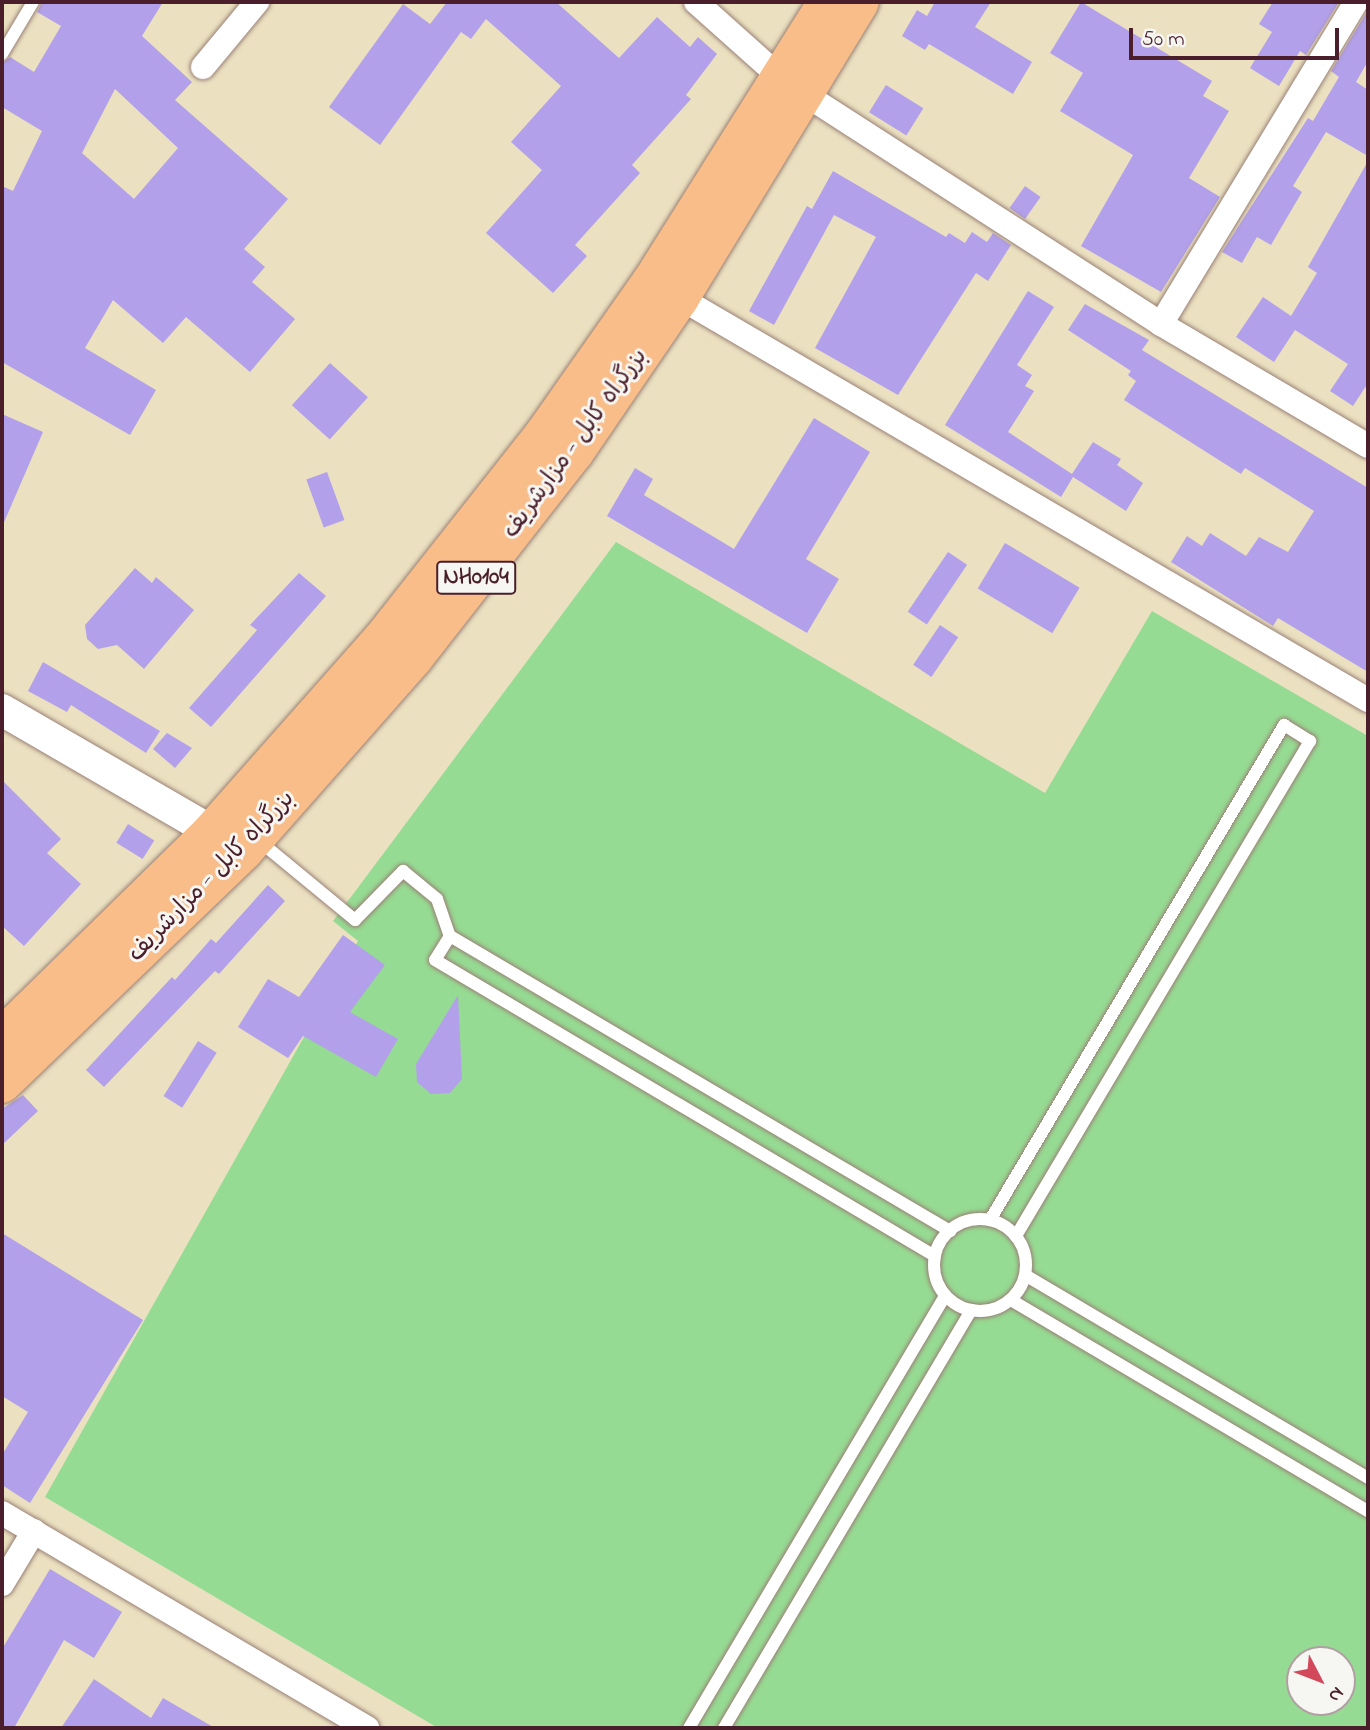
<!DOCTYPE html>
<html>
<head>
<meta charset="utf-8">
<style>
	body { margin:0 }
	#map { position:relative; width:1370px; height:1730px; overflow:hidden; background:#ebe1c1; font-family:"Indie Flower","Playpen Sans Arabic",sans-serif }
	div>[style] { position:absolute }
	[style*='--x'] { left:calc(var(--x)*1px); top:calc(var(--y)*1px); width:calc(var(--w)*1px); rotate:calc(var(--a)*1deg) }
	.green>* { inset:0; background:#96db93 }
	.building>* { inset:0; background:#b2a0ea; transform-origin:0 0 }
	.roads { filter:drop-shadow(0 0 2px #9a8076) drop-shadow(0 0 2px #9a8076) }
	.service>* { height:12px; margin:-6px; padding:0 6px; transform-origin:6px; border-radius:6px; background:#fff }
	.service>.ring { margin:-6px; padding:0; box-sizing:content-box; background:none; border:12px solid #fff; border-radius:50% }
	.minor>* { height:24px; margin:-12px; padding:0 12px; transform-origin:12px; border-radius:12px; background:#fff }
	.tertiary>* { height:32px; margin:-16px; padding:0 16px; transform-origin:16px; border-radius:16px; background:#fff }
	.trunk>* { height:38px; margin:-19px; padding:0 19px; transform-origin:19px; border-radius:19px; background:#f8bd89 }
	span { translate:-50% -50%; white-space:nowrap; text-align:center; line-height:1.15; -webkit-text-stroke:6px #f6f6f2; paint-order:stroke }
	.shield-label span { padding:2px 5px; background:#f6f6f2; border:2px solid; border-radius:5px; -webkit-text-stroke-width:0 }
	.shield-label { font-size:23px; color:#4a1f2b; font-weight:700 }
	.street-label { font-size:24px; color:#4a1f2b }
	.frame { position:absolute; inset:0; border:4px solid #4a1f2b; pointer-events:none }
	.north { position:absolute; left:1286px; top:1646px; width:70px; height:70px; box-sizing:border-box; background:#f6f6f2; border:2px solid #b1a0a2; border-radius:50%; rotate:132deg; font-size:19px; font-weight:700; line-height:28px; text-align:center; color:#4a1f2b }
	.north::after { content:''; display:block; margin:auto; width:24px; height:32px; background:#d1495b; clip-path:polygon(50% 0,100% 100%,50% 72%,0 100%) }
	.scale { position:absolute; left:1129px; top:28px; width:210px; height:32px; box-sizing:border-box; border:4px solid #4a1f2b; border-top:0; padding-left:9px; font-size:21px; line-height:24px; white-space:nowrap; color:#4a1f2b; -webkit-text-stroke:5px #f6f6f2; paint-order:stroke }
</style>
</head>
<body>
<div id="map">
	<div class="green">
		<div style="clip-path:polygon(evenodd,616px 542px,1045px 793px,1152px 611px,1368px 736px,1368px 1728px,438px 1728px,45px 1497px,358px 941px,333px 921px,616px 542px,1300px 1660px,1342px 1660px,1342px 1702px,1300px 1702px,1300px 1660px)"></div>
	</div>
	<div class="building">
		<div style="clip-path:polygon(evenodd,42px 2px,163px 2px,142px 36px,192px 82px,175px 100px,288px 199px,244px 249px,265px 267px,252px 282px,295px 319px,250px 372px,186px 317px,163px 343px,113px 300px,85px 348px,156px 390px,130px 435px,2px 362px,2px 186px,13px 191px,42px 131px,2px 107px,2px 63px,10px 57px,34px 72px,61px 26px,37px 12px,42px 2px,115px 89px,178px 148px,134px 199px,82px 153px,115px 89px)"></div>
		<div style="clip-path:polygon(447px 2px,556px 2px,619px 58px,657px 17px,690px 47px,698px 37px,717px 54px,686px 95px,691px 99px,632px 165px,640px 173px,575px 245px,587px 256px,553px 293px,486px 233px,542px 170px,511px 142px,561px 86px,486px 19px,471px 39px,461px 32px,380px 145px,329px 107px,403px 4px,430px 24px)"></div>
		<div style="clip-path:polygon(935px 2px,991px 2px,975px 27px,1032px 62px,1013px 94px,929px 44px,925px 50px,902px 36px,917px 10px,927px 16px)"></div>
		<div style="clip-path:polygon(1081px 2px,1212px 81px,1203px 96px,1229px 111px,1189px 178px,1220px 197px,1161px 292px,1081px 246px,1133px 155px,1060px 111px,1083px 73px,1050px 53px)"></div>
		<div style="clip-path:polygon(1273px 2px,1339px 2px,1306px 55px,1300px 51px,1279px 86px,1250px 68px,1272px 32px,1259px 24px)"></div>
		<div style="clip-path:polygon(1368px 10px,1368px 61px,1356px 82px,1368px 90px,1368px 156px,1326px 132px,1293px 186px,1302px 192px,1271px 245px,1257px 237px,1242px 263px,1222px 252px,1308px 118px,1313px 121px,1339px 77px,1331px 71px)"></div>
		<div style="left:886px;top:85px;width:44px;height:32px;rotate:32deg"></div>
		<div style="clip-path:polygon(1368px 161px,1368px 383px,1353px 406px,1330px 391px,1348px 364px,1295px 330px,1274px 362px,1236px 337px,1263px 297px,1291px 316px,1317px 273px,1308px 267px)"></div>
		<div style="clip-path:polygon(833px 171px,946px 237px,949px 233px,965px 243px,972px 232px,987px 242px,993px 233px,1011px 245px,988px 281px,976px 273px,898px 395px,815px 348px,876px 237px,834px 215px,774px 325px,749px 311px,807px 206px,812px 209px)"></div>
		<div style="left:1025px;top:186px;width:19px;height:27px;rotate:35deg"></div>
		<div style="clip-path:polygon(1028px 291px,1054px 307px,1017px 365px,1032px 375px,1025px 386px,1034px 391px,1008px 432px,1072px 474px,1093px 442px,1121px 459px,1117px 465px,1143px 483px,1126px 511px,1073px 477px,1061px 497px,945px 425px)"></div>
		<div style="clip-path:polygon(1085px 304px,1149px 340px,1142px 350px,1368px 488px,1368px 672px,1278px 618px,1273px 626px,1171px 562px,1187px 536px,1202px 546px,1210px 533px,1246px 556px,1259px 537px,1288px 552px,1314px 511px,1245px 468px,1241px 474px,1124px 400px,1136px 381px,1128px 375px,1131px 371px,1068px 330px)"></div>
		<div style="left:330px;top:363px;width:51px;height:57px;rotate:42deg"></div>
		<div style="clip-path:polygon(2px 414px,43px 432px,2px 527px)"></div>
		<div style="clip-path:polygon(814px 418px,870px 452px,806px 559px,839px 579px,807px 633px,607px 516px,635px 468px,653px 479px,644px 495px,734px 549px)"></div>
		<div style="left:327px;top:472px;width:51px;height:22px;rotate:70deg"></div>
		<div style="left:1005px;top:543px;width:87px;height:53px;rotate:31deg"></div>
		<div style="left:948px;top:552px;width:23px;height:72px;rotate:34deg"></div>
		<div style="clip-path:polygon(135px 568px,152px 583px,156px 577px,194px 610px,144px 669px,117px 645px,98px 649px,87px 639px,85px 625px)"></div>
		<div style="clip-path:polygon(299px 573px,326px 596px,211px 727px,189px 708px,257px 630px,250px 625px)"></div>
		<div style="left:940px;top:625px;width:22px;height:48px;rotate:34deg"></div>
		<div style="clip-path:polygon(43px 662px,160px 731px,146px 753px,71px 705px,67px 712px,28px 691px)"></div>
		<div style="clip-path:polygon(167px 733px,192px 748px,175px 768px,153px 749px)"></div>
		<div style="clip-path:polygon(2px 780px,61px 839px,47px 853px,81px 884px,24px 946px,2px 926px)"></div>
		<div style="left:128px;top:824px;width:31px;height:22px;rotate:32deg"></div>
		<div style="clip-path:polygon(268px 885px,285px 901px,219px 974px,215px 971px,104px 1087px,86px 1070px,172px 977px,175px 980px,211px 939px,216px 943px)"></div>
		<div style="clip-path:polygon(343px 935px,385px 965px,350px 1012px,398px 1039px,376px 1077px,303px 1036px,288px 1058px,238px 1027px,268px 979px,299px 997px)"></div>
		<div style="clip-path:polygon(458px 995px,462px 1079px,450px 1093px,431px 1094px,417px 1082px,416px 1064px)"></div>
		<div style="left:198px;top:1041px;width:22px;height:65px;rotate:32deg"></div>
		<div style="clip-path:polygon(23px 1095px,38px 1111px,2px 1145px,2px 1109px)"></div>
		<div style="clip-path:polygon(2px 1233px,143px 1320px,30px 1503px,2px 1485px,2px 1455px,28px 1412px,2px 1396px)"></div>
		<div style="clip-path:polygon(50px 1569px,122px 1612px,94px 1658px,64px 1640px,14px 1728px,2px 1728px,2px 1649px)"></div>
		<div style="clip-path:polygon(94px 1679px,151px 1718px,163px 1698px,215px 1728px,61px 1728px)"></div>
	</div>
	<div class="roads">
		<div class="service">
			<div style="--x:2;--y:54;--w:61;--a:-59.2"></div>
			<div style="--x:258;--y:840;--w:126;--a:39.5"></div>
			<div style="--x:355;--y:920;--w:69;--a:-45.6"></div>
			<div style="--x:403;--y:871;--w:44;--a:39.5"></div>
			<div style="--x:437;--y:899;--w:39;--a:71"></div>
			<div style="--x:450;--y:936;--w:28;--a:122"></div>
			<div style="--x:435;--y:960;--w:581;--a:30.63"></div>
			<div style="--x:450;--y:936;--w:581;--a:30.54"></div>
			<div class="ring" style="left:934px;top:1219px;width:80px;height:80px"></div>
			<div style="--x:990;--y:1220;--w:576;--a:-59.29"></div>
			<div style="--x:1284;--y:725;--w:31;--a:32"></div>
			<div style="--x:1310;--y:741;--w:576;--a:120.71"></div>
			<div style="--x:1025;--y:1275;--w:399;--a:30.6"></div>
			<div style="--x:1011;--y:1300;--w:415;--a:30.6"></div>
			<div style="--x:689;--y:1728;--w:502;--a:-59.35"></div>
			<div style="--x:724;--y:1728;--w:486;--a:-59.4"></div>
		</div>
		<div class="minor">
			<div style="--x:696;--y:2;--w:115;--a:41.8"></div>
			<div style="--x:203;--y:67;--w:85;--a:-50.3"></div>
			<div style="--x:806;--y:95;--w:422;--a:32.8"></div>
			<div style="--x:1161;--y:324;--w:240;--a:30.5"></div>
			<div style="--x:680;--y:298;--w:797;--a:30.3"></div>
			<div style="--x:1161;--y:324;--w:376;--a:-58.8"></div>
			<div style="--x:2;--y:1513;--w:424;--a:30.5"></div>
			<div style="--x:2;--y:1584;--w:62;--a:-58.9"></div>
		</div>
		<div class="tertiary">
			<div style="--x:2;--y:710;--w:265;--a:30.1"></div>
		</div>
		<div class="trunk">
			<div style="--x:2;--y:1037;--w:294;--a:-44.4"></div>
			<div style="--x:212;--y:831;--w:256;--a:-48.5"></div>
			<div style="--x:382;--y:639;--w:261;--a:-51.7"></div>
			<div style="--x:544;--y:434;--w:186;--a:-54.9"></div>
			<div style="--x:651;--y:282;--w:331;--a:-57.8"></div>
			<div style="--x:2;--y:1084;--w:336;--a:-43.9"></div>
			<div style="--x:244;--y:851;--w:257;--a:-48.6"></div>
			<div style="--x:414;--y:658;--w:261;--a:-52"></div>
			<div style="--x:575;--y:452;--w:186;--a:-55.7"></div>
			<div style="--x:680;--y:298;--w:346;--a:-58.7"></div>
		</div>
	</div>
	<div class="shield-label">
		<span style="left:476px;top:578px">NH0104</span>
	</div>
	<div class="street-label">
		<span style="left:576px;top:444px;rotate:-54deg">بزرگراه کابل - مزارشریف</span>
		<span style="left:212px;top:877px;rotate:-46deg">بزرگراه کابل - مزارشریف</span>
	</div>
	<div class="frame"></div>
	<div class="north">N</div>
	<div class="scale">50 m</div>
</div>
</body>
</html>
